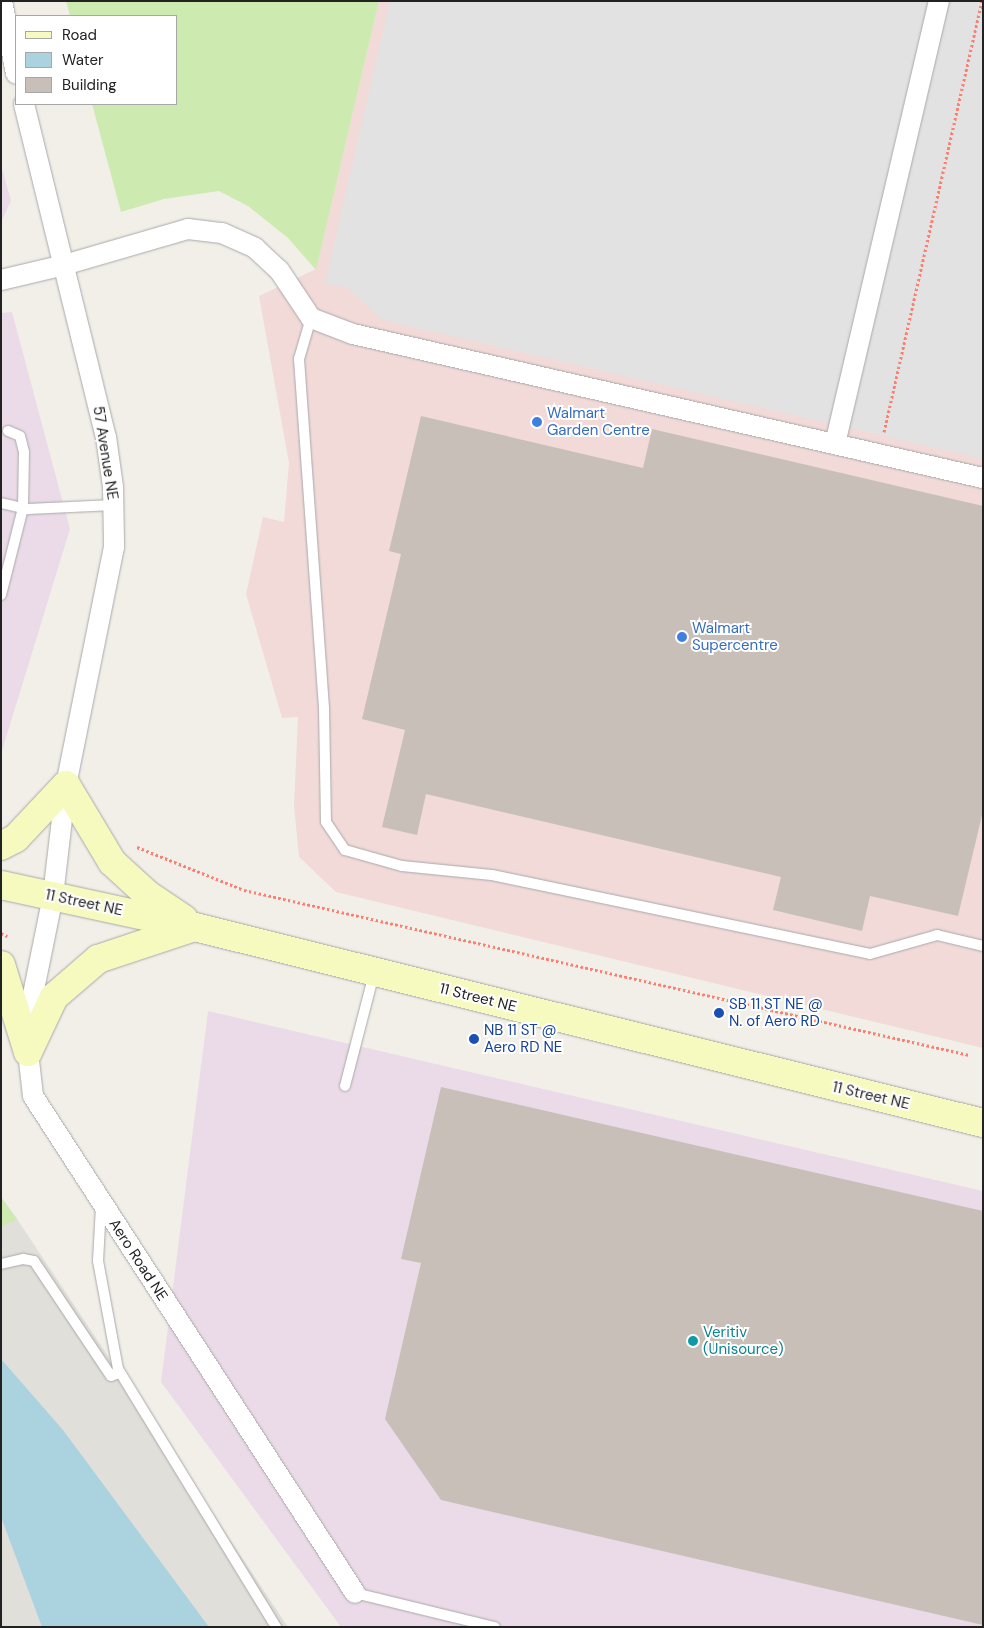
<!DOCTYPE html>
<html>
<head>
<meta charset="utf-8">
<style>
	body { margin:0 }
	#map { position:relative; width:984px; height:1628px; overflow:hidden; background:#f2efe9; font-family:"DM Sans",sans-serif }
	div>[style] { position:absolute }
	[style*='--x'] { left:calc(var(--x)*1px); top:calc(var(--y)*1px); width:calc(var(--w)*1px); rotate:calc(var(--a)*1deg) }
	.commercial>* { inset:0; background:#f2dad9 }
	.industrial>* { inset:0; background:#ebdbe8 }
	.airport>* { inset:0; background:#e1dfda }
	.grass>* { inset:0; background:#cdebb0 }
	.parking>* { inset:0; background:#e2e2e2 }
	.water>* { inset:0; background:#aad3df }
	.building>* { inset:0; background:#c7bfb8 }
	.path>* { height:3px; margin-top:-1.5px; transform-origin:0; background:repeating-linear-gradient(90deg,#fa8072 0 2.5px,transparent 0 5px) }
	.roads { filter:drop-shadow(0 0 1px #a9a9a9) drop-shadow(0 0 1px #a9a9a9) }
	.lane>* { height:10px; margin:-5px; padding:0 5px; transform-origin:5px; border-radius:5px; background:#fff }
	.street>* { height:20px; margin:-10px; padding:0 10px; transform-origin:10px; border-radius:10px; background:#fff }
	.secondary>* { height:28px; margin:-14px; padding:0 14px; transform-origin:14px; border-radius:14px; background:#f7fabf }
	.dots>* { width:14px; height:14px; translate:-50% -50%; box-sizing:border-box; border:2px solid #fff; border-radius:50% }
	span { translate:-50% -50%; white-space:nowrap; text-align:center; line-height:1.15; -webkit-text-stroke:4px #fff; paint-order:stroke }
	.shop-label { font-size:15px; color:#366cbe }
	.left { translate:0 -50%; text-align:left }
	.street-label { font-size:15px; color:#222 }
	.transit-label { font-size:15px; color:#164399 }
	.culture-label { font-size:15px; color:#0d838f }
	.frame { position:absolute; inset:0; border:2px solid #222; pointer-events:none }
	.legend { position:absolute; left:15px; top:15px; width:162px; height:90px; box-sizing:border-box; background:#fff; border:1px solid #a7a7a7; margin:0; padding:6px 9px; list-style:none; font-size:15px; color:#222 }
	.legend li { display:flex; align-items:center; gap:10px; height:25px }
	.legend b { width:25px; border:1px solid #a7a7a7 }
</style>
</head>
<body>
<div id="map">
	<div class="commercial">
		<div style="clip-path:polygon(379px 1px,983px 1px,983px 1048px,336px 892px,299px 857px,294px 806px,298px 717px,282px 718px,246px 594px,263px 517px,284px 522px,289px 463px,259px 296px,316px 269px)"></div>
	</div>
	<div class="industrial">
		<div style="clip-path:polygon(1px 165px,11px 201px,1px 222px)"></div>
		<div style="clip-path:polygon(12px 312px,70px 529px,1px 754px,1px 313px)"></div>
		<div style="clip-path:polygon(208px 1011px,983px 1191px,983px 1627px,341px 1627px,161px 1382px)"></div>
	</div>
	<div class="airport">
		<div style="clip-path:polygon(1px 1197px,17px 1219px,288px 1627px,1px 1627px)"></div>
	</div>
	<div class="grass">
		<div style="clip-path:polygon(66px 1px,379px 1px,316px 270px,288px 238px,248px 206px,219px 191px,164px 199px,121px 212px,92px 104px,176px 104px,176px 16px,70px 16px)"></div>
		<div style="clip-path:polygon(1px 1197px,17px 1219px,1px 1227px)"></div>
	</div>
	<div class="parking">
		<div style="clip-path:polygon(390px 1px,983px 1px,983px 459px,383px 320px,347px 288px,325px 283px)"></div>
	</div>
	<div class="water">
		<div style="clip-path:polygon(1px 1359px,63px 1430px,209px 1627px,42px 1627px,1px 1517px)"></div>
	</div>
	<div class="building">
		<div style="clip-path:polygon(421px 416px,643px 468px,652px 429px,983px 506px,983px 811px,958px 916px,870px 896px,862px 931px,773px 910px,781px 877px,426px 794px,417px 835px,382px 827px,405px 730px,362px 719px,401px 554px,389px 551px)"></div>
		<div style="clip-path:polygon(441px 1087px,983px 1211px,983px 1625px,441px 1500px,385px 1419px,421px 1263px,401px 1259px)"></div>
	</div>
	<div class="path">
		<div style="--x:884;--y:432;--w:442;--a:-77.2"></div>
		<div style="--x:137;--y:847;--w:115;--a:21.9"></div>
		<div style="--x:244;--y:890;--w:744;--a:12.82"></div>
		<div style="--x:1;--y:933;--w:7;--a:27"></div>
	</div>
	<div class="roads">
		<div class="lane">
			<div style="--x:311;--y:318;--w:43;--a:106.3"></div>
			<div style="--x:299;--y:359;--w:350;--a:85.9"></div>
			<div style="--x:324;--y:708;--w:114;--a:89"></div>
			<div style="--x:326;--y:822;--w:34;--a:56"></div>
			<div style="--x:345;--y:850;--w:59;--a:15.7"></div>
			<div style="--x:402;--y:866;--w:90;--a:5.7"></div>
			<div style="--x:492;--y:875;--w:386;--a:11.8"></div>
			<div style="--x:870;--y:954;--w:70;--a:-15.8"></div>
			<div style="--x:937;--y:935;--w:47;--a:13.4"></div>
			<div style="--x:1;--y:503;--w:28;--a:13"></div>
			<div style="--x:28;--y:509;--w:86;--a:-2.7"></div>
			<div style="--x:1;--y:595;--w:90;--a:-75.8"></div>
			<div style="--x:23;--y:508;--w:56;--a:-89"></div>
			<div style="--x:24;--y:452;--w:16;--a:-104"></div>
			<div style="--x:20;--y:436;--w:13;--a:-157"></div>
			<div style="--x:345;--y:1086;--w:116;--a:-75.5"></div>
			<div style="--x:101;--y:1206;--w:55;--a:93.1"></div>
			<div style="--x:98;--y:1261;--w:110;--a:79.5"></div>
			<div style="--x:118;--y:1369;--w:303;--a:58.5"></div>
			<div style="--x:1;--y:1264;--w:23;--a:-13"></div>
			<div style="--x:23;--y:1259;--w:11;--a:10"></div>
			<div style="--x:34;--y:1261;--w:138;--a:56.2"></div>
			<div style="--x:111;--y:1376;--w:5;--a:-22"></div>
			<div style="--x:116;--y:1374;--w:5;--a:-68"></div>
			<div style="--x:355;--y:1593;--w:144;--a:13.7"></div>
		</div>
		<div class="street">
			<div style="--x:2;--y:1;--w:74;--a:79.1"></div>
			<div style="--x:24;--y:104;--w:343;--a:76.2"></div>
			<div style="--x:106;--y:437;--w:50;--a:82"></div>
			<div style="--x:113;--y:487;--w:60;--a:89"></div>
			<div style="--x:114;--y:547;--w:243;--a:101.4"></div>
			<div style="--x:66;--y:785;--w:112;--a:96.7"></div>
			<div style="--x:53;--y:896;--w:105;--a:101.5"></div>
			<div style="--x:32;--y:999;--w:53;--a:94.3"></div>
			<div style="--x:28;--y:1052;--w:44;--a:83.5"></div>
			<div style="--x:33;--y:1096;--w:592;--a:57.06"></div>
			<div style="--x:1;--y:280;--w:65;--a:-13.4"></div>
			<div style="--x:64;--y:265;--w:129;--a:-16.2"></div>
			<div style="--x:188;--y:229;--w:34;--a:7"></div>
			<div style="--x:222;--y:233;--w:36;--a:24"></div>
			<div style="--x:255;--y:248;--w:33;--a:43"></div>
			<div style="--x:279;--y:270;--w:58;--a:56.3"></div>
			<div style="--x:311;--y:318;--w:45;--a:20.9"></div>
			<div style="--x:353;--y:334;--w:646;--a:12.88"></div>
			<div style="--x:835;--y:444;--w:455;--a:-76.8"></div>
		</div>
		<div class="secondary">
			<div style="--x:1;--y:846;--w:17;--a:-28"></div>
			<div style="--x:16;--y:838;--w:73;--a:-46.7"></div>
			<div style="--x:66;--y:785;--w:90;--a:59.1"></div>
			<div style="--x:112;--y:862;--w:49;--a:42.5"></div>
			<div style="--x:148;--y:895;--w:43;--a:33.7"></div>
			<div style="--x:1;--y:885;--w:198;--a:12.2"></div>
			<div style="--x:195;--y:927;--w:812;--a:13.97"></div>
			<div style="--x:1;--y:965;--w:91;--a:72.8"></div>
			<div style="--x:28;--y:1052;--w:61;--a:-64.7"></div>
			<div style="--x:54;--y:997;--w:58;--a:-40.8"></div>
			<div style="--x:98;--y:959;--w:101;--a:-18.4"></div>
		</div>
	</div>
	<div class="dots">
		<div style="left:537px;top:422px;background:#3f7fe0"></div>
		<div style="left:682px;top:637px;background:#3f7fe0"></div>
		<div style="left:719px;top:1013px;background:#1a4fb4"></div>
		<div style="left:474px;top:1039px;background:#1a4fb4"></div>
		<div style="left:693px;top:1341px;background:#0f9aa8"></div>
	</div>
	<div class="shop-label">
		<span class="left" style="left:547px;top:422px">Walmart<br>Garden Centre</span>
		<span class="left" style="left:692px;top:637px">Walmart<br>Supercentre</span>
	</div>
	<div class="street-label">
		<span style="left:105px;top:453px;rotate:81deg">57 Avenue NE</span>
		<span style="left:84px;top:903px;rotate:12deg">11 Street NE</span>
		<span style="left:478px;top:998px;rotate:14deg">11 Street NE</span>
		<span style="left:871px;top:1096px;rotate:13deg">11 Street NE</span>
		<span style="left:138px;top:1260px;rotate:57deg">Aero Road NE</span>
	</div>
	<div class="transit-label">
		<span class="left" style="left:729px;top:1013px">SB 11 ST NE @<br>N. of Aero RD</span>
		<span class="left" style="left:484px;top:1039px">NB 11 ST @<br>Aero RD NE</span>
	</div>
	<div class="culture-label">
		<span class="left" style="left:703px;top:1341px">Veritiv<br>(Unisource)</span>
	</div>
	<div class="frame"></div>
	<ul class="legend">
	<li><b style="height:6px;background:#f7fabf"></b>Road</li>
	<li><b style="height:14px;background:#aad3df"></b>Water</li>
	<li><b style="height:14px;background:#c7bfb8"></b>Building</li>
	</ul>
</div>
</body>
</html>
